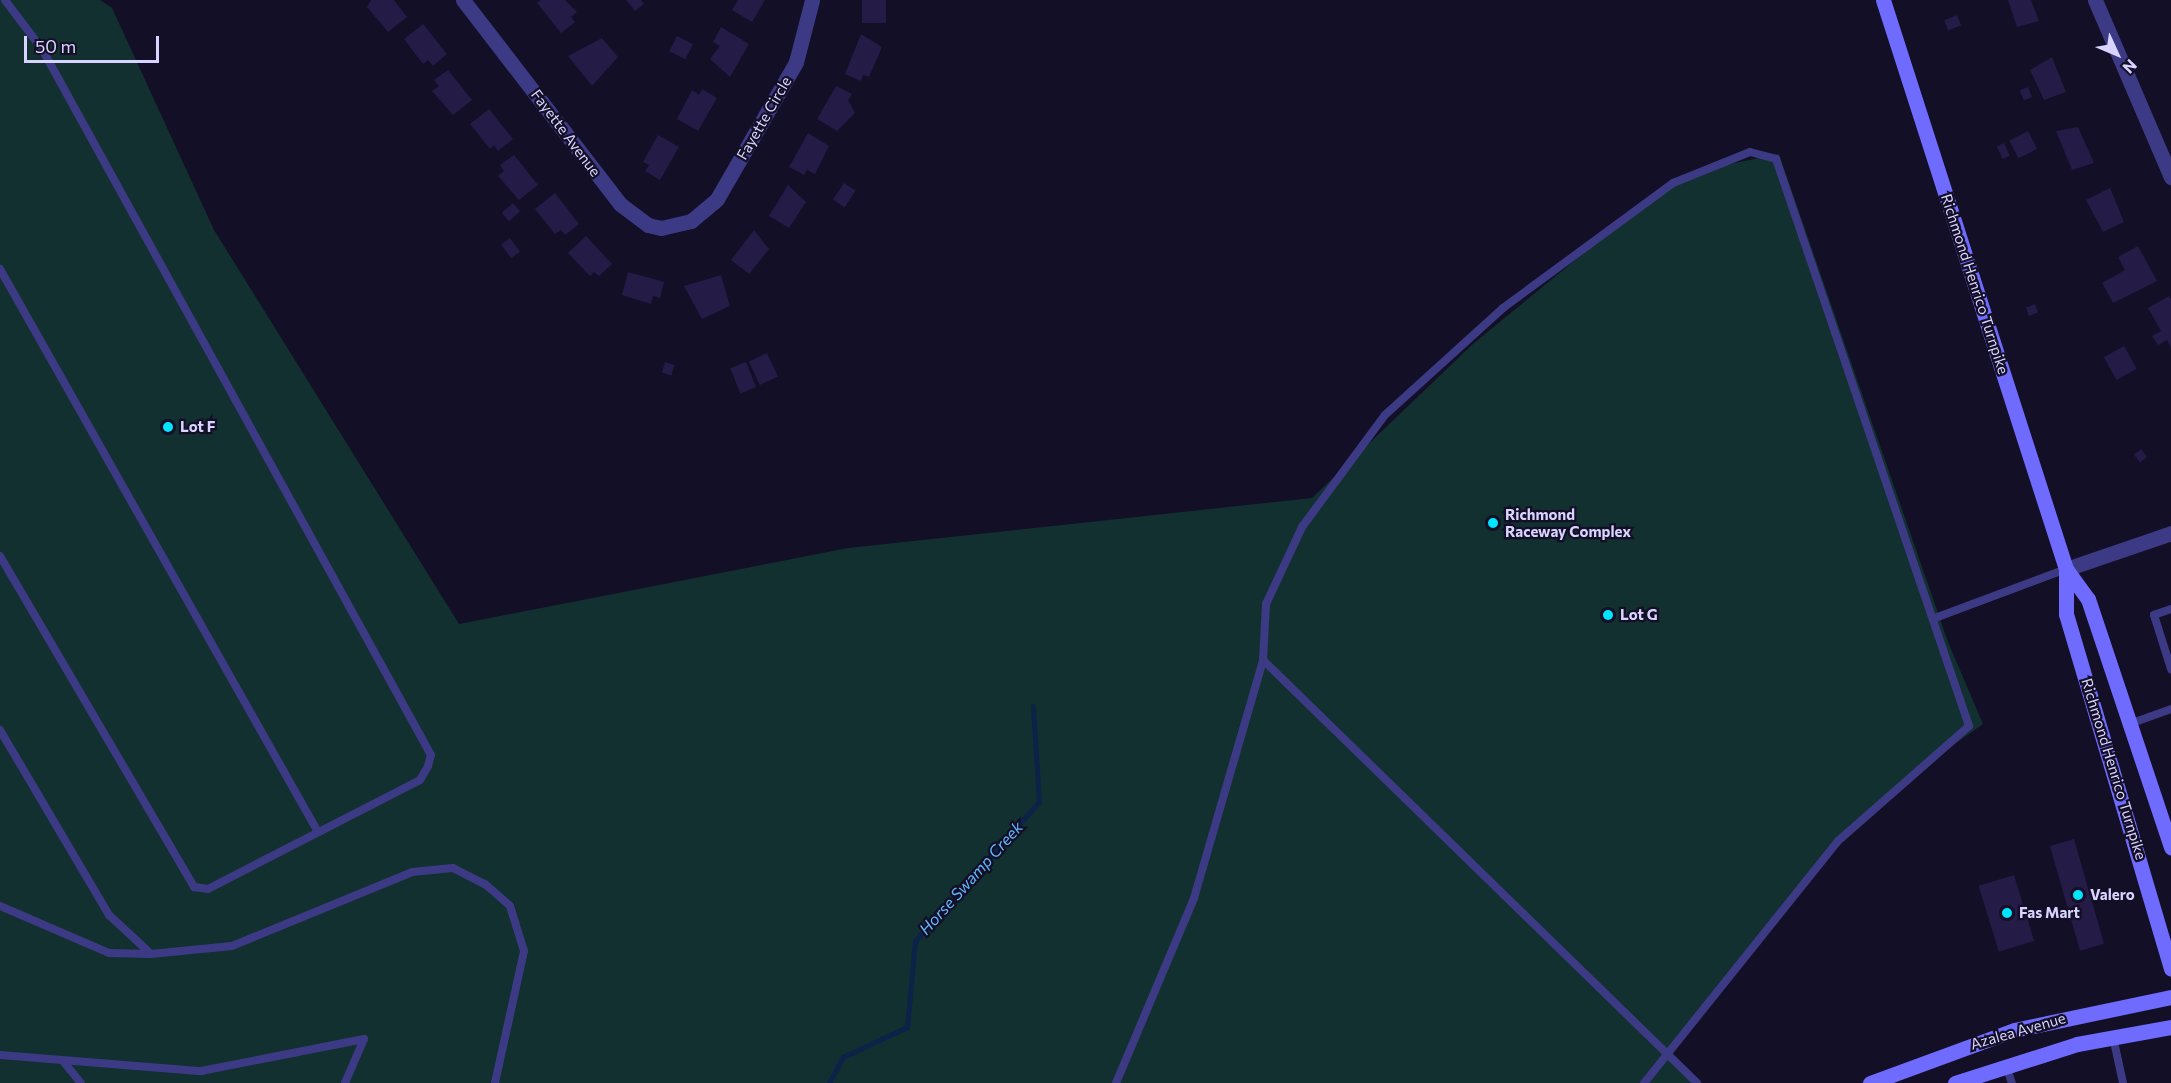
<!DOCTYPE html>
<html>
<head>
<meta charset="utf-8">
<style>
	body { margin:0 }
	#map { position:relative; width:2171px; height:1083px; overflow:hidden; background:#130f26; font-family:Commissioner,sans-serif }
	div>[style] { position:absolute }
	[style*='--x'] { left:calc(var(--x)*1px); top:calc(var(--y)*1px); width:calc(var(--w)*1px); rotate:calc(var(--a)*1deg) }
	.green>* { inset:0; background:#12302f }
	.stream>* { height:5px; margin:-2.5px; padding:0 2.5px; transform-origin:2.5px; border-radius:2.5px; background:#0c2248 }
	.building>* { inset:0; background:#241b47; transform-origin:0 0 }
	.lane>* { height:8px; margin:-4px; padding:0 4px; transform-origin:4px; border-radius:4px; background:#3d3a85 }
	.street>* { height:15px; margin:-7.5px; padding:0 7.5px; transform-origin:7.5px; border-radius:7.5px; background:#3d3a85 }
	.secondary>* { height:15px; margin:-7.5px; padding:0 7.5px; transform-origin:7.5px; border-radius:7.5px; background:#6f6bff }
	.dots>* { width:16px; height:16px; translate:-50% -50%; box-sizing:border-box; border:3px solid #130f26; border-radius:50% }
	span { translate:-50% -50%; white-space:nowrap; text-align:center; line-height:1.15; -webkit-text-stroke:4.5px #130f26; paint-order:stroke }
	.street-label { font-size:15px; color:#d9d4ff }
	.poi-label { font-size:15px; color:#d9d4ff; font-weight:700 }
	.left { translate:0 -50%; text-align:left }
	.water-label { font-size:16px; color:#62b6ff; font-style:italic }
	.north { position:absolute; left:2087px; top:24px; width:60px; height:60px; -webkit-text-stroke:4px #130f26; paint-order:stroke; rotate:134deg; font-size:16px; font-weight:700; line-height:24px; text-align:center; color:#d9d4ff }
	.north::after { content:''; display:block; margin:auto; width:21px; height:27px; background:#d9d4ff; clip-path:polygon(50% 0,100% 100%,50% 72%,0 100%) }
	.scale { position:absolute; left:24px; top:36px; width:135px; height:27px; box-sizing:border-box; border:3px solid #d9d4ff; border-top:0; padding-left:8px; font-size:18px; line-height:21px; white-space:nowrap; color:#d9d4ff; -webkit-text-stroke:4px #130f26; paint-order:stroke }
</style>
</head>
<body>
<div id="map">
	<div class="green">
		<div style="clip-path:polygon(0 0,100px 0,112px 8px,214px 230px,459px 624px,848px 548px,1312px 498px,1474px 343px,1601px 239px,1695px 171px,1779px 154px,1948px 642px,1983px 724px,1911px 775px,1838px 841px,1668px 1052px,1697px 1083px,0 1083px)"></div>
	</div>
	<div class="stream">
		<div style="--x:829;--y:1083;--w:30;--a:-62"></div>
		<div style="--x:843;--y:1057;--w:71;--a:-25.1"></div>
		<div style="--x:907;--y:1027;--w:86;--a:-84.7"></div>
		<div style="--x:915;--y:941;--w:186;--a:-48.3"></div>
		<div style="--x:1039;--y:802;--w:96;--a:-93.6"></div>
	</div>
	<div class="building">
		<div style="clip-path:polygon(371px 0,394px 0,407px 17px,388px 32px,367px 7px)"></div>
		<div style="clip-path:polygon(541px 0,565px 0,577px 12px,571px 17px,575px 22px,561px 33px,537px 3px)"></div>
		<div style="clip-path:polygon(626px 0,641px 0,644px 4px,635px 11px)"></div>
		<div style="clip-path:polygon(738px 0,765px 0,752px 22px,732px 10px)"></div>
		<div style="left:862px;top:0;width:24px;height:23px"></div>
		<div style="clip-path:polygon(2008px 0,2031px 0,2039px 21px,2017px 27px)"></div>
		<div style="left:1957px;top:15px;width:11px;height:14px;rotate:68deg"></div>
		<div style="clip-path:polygon(423px 24px,447px 54px,433px 66px,428px 60px,423px 64px,404px 39px)"></div>
		<div style="clip-path:polygon(721px 27px,749px 44px,730px 77px,710px 59px,720px 46px,713px 42px)"></div>
		<div style="clip-path:polygon(861px 34px,882px 47px,869px 77px,863px 75px,861px 81px,845px 74px)"></div>
		<div style="left:677px;top:36px;width:18px;height:17px;rotate:27deg"></div>
		<div style="clip-path:polygon(602px 38px,618px 57px,592px 86px,568px 56px)"></div>
		<div style="clip-path:polygon(2052px 57px,2066px 92px,2044px 100px,2030px 70px)"></div>
		<div style="clip-path:polygon(448px 70px,472px 100px,453px 115px,432px 91px,439px 86px,434px 80px)"></div>
		<div style="clip-path:polygon(836px 86px,852px 94px,848px 100px,855px 113px,837px 131px,817px 119px)"></div>
		<div style="left:2028px;top:87px;width:11px;height:9px;rotate:68deg"></div>
		<div style="clip-path:polygon(702px 89px,717px 98px,698px 131px,677px 119px,692px 90px,699px 95px)"></div>
		<div style="clip-path:polygon(489px 109px,513px 139px,498px 151px,494px 145px,490px 149px,470px 124px)"></div>
		<div style="clip-path:polygon(2078px 127px,2094px 163px,2072px 170px,2056px 131px)"></div>
		<div style="left:2028px;top:131px;width:20px;height:21px;rotate:63deg"></div>
		<div style="clip-path:polygon(808px 133px,829px 146px,815px 174px,807px 170px,804px 175px,789px 167px)"></div>
		<div style="clip-path:polygon(658px 135px,679px 147px,660px 180px,645px 171px,649px 165px,643px 162px)"></div>
		<div style="left:2004px;top:143px;width:14px;height:8px;rotate:65deg"></div>
		<div style="clip-path:polygon(514px 155px,538px 185px,519px 200px,498px 176px,504px 171px,500px 165px)"></div>
		<div style="left:844px;top:183px;width:14px;height:20px;rotate:34deg"></div>
		<div style="clip-path:polygon(788px 185px,806px 202px,789px 228px,769px 216px)"></div>
		<div style="clip-path:polygon(2110px 188px,2124px 222px,2103px 232px,2086px 200px)"></div>
		<div style="clip-path:polygon(555px 193px,579px 224px,565px 235px,561px 230px,555px 234px,535px 209px)"></div>
		<div style="left:513px;top:203px;width:11px;height:15px;rotate:49deg"></div>
		<div style="clip-path:polygon(754px 230px,769px 249px,749px 274px,731px 260px)"></div>
		<div style="clip-path:polygon(586px 236px,612px 264px,599px 276px,594px 272px,590px 276px,568px 253px)"></div>
		<div style="left:510px;top:238px;width:17px;height:11px;rotate:54deg"></div>
		<div style="clip-path:polygon(2138px 246px,2157px 281px,2113px 303px,2102px 283px,2125px 270px,2118px 257px)"></div>
		<div style="clip-path:polygon(628px 272px,664px 282px,660px 298px,653px 296px,651px 304px,622px 295px)"></div>
		<div style="clip-path:polygon(721px 275px,730px 306px,702px 319px,684px 286px)"></div>
		<div style="clip-path:polygon(2169px 296px,2171px 299px,2171px 347px,2167px 340px,2158px 345px,2152px 336px,2161px 331px,2148px 308px)"></div>
		<div style="left:2035px;top:304px;width:9px;height:10px;rotate:69deg"></div>
		<div style="left:2124px;top:346px;width:26px;height:23px;rotate:61deg"></div>
		<div style="left:767px;top:353px;width:26px;height:20px;rotate:65deg"></div>
		<div style="left:665px;top:362px;width:10px;height:11px;rotate:17deg"></div>
		<div style="left:746px;top:362px;width:27px;height:17px;rotate:68deg"></div>
		<div style="left:2141px;top:449px;width:10px;height:9px;rotate:53deg"></div>
		<div style="left:2074px;top:839px;width:109px;height:25px;rotate:74deg"></div>
		<div style="left:2014px;top:875px;width:69px;height:37px;rotate:73deg"></div>
	</div>
	<div class="lane">
		<div style="--x:0;--y:269;--w:647;--a:60.54"></div>
		<div style="--x:0;--y:556;--w:384;--a:59.6"></div>
		<div style="--x:194;--y:887;--w:14;--a:8"></div>
		<div style="--x:208;--y:889;--w:238;--a:-27.2"></div>
		<div style="--x:420;--y:780;--w:16;--a:-60"></div>
		<div style="--x:428;--y:766;--w:11;--a:-75"></div>
		<div style="--x:431;--y:755;--w:806;--a:-118.85"></div>
		<div style="--x:42;--y:49;--w:61;--a:-127.1"></div>
		<div style="--x:2171;--y:609;--w:18;--a:161"></div>
		<div style="--x:2154;--y:615;--w:57;--a:72.5"></div>
		<div style="--x:1935;--y:618;--w:140;--a:-20.5"></div>
		<div style="--x:1263;--y:660;--w:606;--a:44.26"></div>
		<div style="--x:2132;--y:723;--w:41;--a:-19.7"></div>
		<div style="--x:0;--y:730;--w:215;--a:59.5"></div>
		<div style="--x:109;--y:915;--w:57;--a:42.9"></div>
		<div style="--x:151;--y:954;--w:81;--a:-5.6"></div>
		<div style="--x:232;--y:946;--w:195;--a:-22.3"></div>
		<div style="--x:412;--y:872;--w:41;--a:-5.6"></div>
		<div style="--x:453;--y:868;--w:36;--a:27"></div>
		<div style="--x:485;--y:884;--w:33;--a:41"></div>
		<div style="--x:510;--y:906;--w:47;--a:72.7"></div>
		<div style="--x:524;--y:951;--w:135;--a:102.4"></div>
		<div style="--x:0;--y:906;--w:119;--a:23.3"></div>
		<div style="--x:109;--y:953;--w:42;--a:1.4"></div>
		<div style="--x:2113;--y:1037;--w:47;--a:77.7"></div>
		<div style="--x:0;--y:1055;--w:202;--a:4.6"></div>
		<div style="--x:201;--y:1071;--w:166;--a:-11.1"></div>
		<div style="--x:364;--y:1039;--w:48;--a:113.4"></div>
		<div style="--x:63;--y:1061;--w:28;--a:51"></div>
		<div style="--x:2006;--y:1065;--w:19;--a:72"></div>
		<div style="--x:1116;--y:1083;--w:201;--a:-67.1"></div>
		<div style="--x:1194;--y:898;--w:248;--a:-73.8"></div>
		<div style="--x:1263;--y:660;--w:56;--a:-86.9"></div>
		<div style="--x:1266;--y:604;--w:85;--a:-64.9"></div>
		<div style="--x:1302;--y:527;--w:139;--a:-53.5"></div>
		<div style="--x:1385;--y:415;--w:159;--a:-42.2"></div>
		<div style="--x:1503;--y:308;--w:211;--a:-36.3"></div>
		<div style="--x:1673;--y:183;--w:83;--a:-21.9"></div>
		<div style="--x:1750;--y:152;--w:27;--a:15"></div>
		<div style="--x:1776;--y:159;--w:599;--a:71.2"></div>
		<div style="--x:1969;--y:726;--w:174;--a:138.7"></div>
		<div style="--x:1838;--y:841;--w:310;--a:128.7"></div>
	</div>
	<div class="street">
		<div style="--x:463;--y:0;--w:257;--a:52.4"></div>
		<div style="--x:620;--y:204;--w:35;--a:37"></div>
		<div style="--x:648;--y:225;--w:13;--a:13"></div>
		<div style="--x:661;--y:228;--w:31;--a:-13"></div>
		<div style="--x:691;--y:221;--w:34;--a:-40"></div>
		<div style="--x:717;--y:199;--w:158;--a:-60"></div>
		<div style="--x:796;--y:62;--w:64;--a:-75.5"></div>
		<div style="--x:2095;--y:0;--w:193;--a:66.8"></div>
		<div style="--x:2066;--y:569;--w:111;--a:-18.9"></div>
	</div>
	<div class="secondary">
		<div style="--x:1883;--y:0;--w:598;--a:72.17"></div>
		<div style="--x:2066;--y:569;--w:37;--a:54"></div>
		<div style="--x:2088;--y:599;--w:262;--a:71.5"></div>
		<div style="--x:2066;--y:569;--w:45;--a:90"></div>
		<div style="--x:2066;--y:614;--w:370;--a:73.5"></div>
		<div style="--x:1870;--y:1083;--w:153;--a:-20.2"></div>
		<div style="--x:2014;--y:1030;--w:160;--a:-11.9"></div>
		<div style="--x:1955;--y:1083;--w:128;--a:-17.7"></div>
		<div style="--x:2077;--y:1044;--w:96;--a:-10.3"></div>
	</div>
	<div class="dots">
		<div style="left:168px;top:427px;background:#00e5ff"></div>
		<div style="left:1493px;top:523px;background:#00e5ff"></div>
		<div style="left:1608px;top:615px;background:#00e5ff"></div>
		<div style="left:2078px;top:895px;background:#00e5ff"></div>
		<div style="left:2007px;top:913px;background:#00e5ff"></div>
	</div>
	<div class="street-label">
		<span style="left:764px;top:118px;rotate:-60deg">Fayette Circle</span>
		<span style="left:566px;top:133px;rotate:53deg">Fayette Avenue</span>
		<span style="left:1975px;top:284px;rotate:72deg">Richmond Henrico Turnpike</span>
		<span style="left:2114px;top:769px;rotate:73deg">Richmond Henrico Turnpike</span>
		<span style="left:2018px;top:1031px;rotate:-16deg">Azalea Avenue</span>
	</div>
	<div class="poi-label">
		<span class="left" style="left:180px;top:427px">Lot F</span>
		<span class="left" style="left:1505px;top:523px">Richmond<br>Raceway Complex</span>
		<span class="left" style="left:1620px;top:615px">Lot G</span>
		<span class="left" style="left:2090px;top:895px">Valero</span>
		<span class="left" style="left:2019px;top:913px">Fas Mart</span>
	</div>
	<div class="water-label">
		<span style="left:971px;top:878px;rotate:-48deg">Horse Swamp Creek</span>
	</div>
	<div class="north">N</div>
	<div class="scale">50 m</div>
</div>
</body>
</html>
